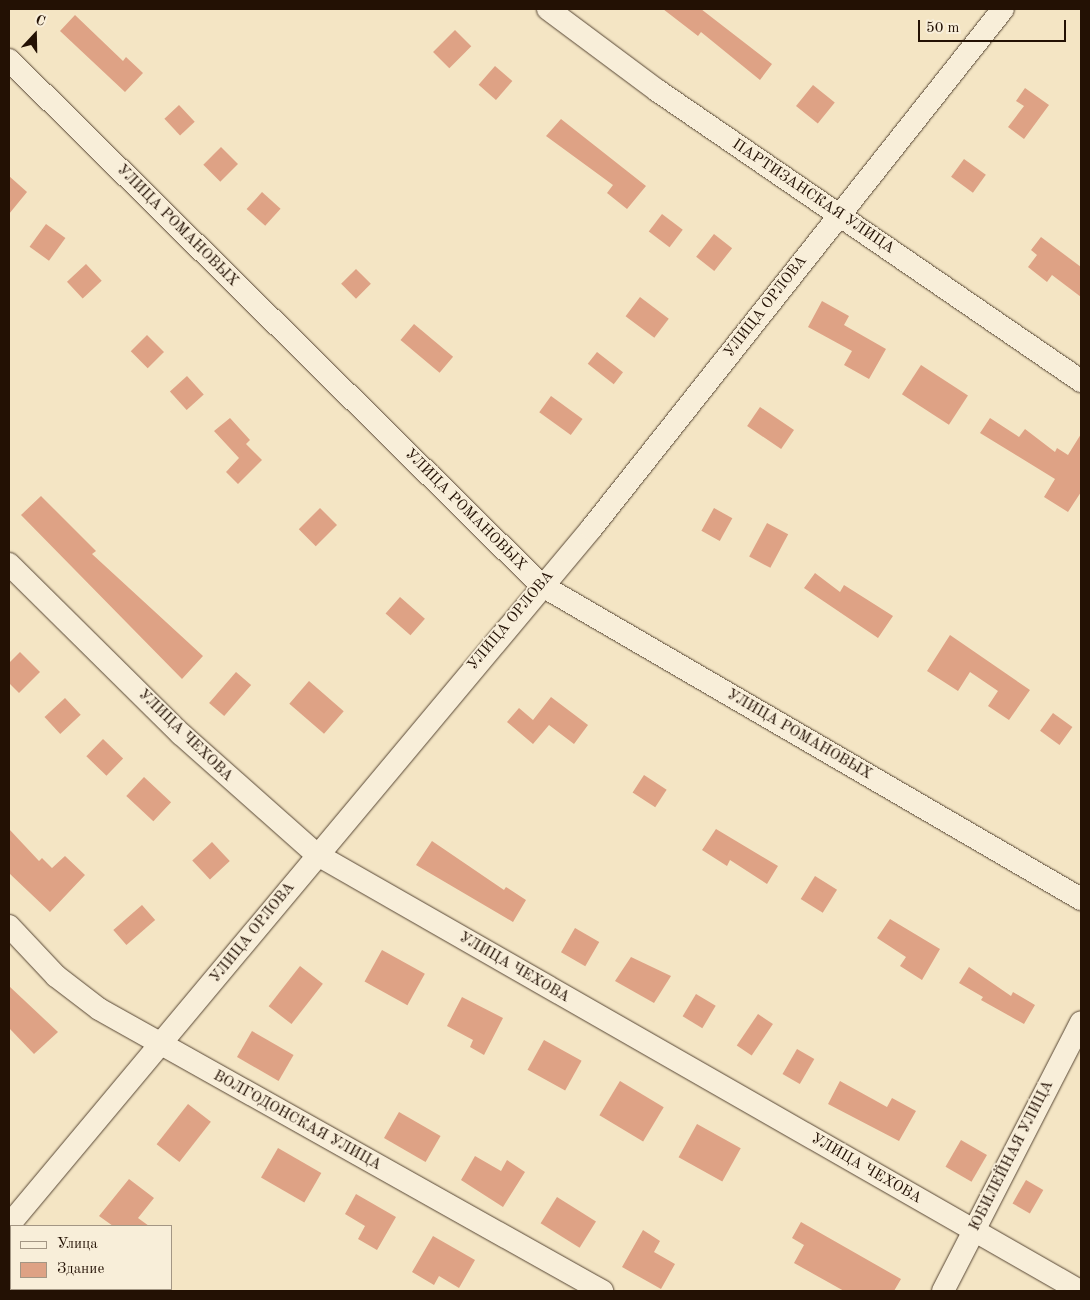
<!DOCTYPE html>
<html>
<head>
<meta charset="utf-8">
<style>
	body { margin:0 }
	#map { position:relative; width:1090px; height:1300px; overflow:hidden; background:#f4e5c4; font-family:"Old Standard TT",serif }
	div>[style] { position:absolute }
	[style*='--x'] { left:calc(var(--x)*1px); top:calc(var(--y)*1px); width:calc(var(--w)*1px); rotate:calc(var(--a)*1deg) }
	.building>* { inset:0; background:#dea285; transform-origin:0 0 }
	.roads { filter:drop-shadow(0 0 1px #574634) drop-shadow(0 0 1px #574634) }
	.street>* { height:22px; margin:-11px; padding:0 11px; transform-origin:11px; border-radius:11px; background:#f8eed9 }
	span { translate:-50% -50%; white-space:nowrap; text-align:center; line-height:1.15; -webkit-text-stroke:4px #f8eed9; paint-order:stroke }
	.street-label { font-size:15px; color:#231104 }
	.frame { position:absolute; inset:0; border:10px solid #231104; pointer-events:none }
	.legend { position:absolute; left:10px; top:1225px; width:162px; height:65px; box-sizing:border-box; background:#f8eed9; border:1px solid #a39684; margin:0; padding:6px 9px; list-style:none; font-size:15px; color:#231104 }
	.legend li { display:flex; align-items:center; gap:10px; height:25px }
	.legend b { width:25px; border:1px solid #a39684 }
	.north { position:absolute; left:10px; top:10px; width:50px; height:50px; -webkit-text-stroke:4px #f8eed9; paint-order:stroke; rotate:21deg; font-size:14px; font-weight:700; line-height:20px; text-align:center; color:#231104 }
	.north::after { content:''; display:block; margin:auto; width:18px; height:22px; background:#231104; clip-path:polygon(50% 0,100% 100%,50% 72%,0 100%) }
	.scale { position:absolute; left:918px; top:20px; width:148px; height:22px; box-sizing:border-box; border:2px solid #231104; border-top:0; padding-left:6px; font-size:15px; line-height:18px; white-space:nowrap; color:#231104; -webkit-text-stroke:4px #f8eed9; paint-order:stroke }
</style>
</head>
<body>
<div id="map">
	<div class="building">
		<div style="clip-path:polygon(663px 9px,701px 9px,772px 64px,760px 80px,701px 32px,698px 36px)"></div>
		<div style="clip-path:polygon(75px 15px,123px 61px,126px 57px,143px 73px,125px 92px,60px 31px)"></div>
		<div style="left:455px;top:30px;width:23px;height:31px;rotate:45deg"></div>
		<div style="left:495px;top:66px;width:23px;height:25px;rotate:41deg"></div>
		<div style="left:813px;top:85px;width:28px;height:27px;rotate:39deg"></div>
		<div style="clip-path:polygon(1025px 88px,1049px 105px,1024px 139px,1008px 127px,1024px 106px,1016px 101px)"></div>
		<div style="left:179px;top:105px;width:23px;height:20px;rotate:47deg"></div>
		<div style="clip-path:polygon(561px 119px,646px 186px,627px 209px,607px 193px,613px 185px,546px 136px)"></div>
		<div style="left:221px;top:147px;width:24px;height:25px;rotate:45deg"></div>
		<div style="left:964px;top:159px;width:27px;height:22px;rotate:36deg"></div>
		<div style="clip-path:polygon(9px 176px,27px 192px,9px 214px)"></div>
		<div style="left:262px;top:192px;width:25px;height:23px;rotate:42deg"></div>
		<div style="left:662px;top:214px;width:26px;height:22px;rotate:37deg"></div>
		<div style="left:46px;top:224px;width:24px;height:28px;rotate:36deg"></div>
		<div style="left:714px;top:234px;width:23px;height:29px;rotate:38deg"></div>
		<div style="clip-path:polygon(1041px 237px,1081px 267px,1081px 297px,1052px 275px,1047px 282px,1028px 267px,1037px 255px,1031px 250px)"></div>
		<div style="left:86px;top:264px;width:23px;height:26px;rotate:47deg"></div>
		<div style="left:356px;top:269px;width:21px;height:21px;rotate:45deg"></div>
		<div style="left:640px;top:297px;width:36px;height:24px;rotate:37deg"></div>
		<div style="clip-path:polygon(822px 301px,849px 316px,844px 325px,886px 349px,869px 379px,844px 365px,852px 351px,808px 327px)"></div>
		<div style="left:414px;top:324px;width:51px;height:21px;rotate:40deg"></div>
		<div style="left:147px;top:335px;width:24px;height:23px;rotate:45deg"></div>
		<div style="left:597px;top:352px;width:33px;height:15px;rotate:38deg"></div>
		<div style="left:921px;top:365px;width:56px;height:35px;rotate:33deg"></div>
		<div style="left:187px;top:376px;width:25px;height:23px;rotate:48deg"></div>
		<div style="left:551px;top:396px;width:39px;height:20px;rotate:36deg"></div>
		<div style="left:760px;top:407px;width:41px;height:23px;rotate:34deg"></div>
		<div style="clip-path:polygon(230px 418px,250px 440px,246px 444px,262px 460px,238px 484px,226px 472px,239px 458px,214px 431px)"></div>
		<div style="clip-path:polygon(990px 418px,1019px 437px,1025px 429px,1055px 452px,1057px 448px,1068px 455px,1081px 434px,1081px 492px,1068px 512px,1044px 497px,1055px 479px,980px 433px)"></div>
		<div style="clip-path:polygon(41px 496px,96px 551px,92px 554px,203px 656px,182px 679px,21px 515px)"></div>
		<div style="left:320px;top:508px;width:24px;height:30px;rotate:45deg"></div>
		<div style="left:714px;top:508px;width:21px;height:26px;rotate:29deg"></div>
		<div style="left:767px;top:523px;width:24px;height:38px;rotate:28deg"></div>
		<div style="clip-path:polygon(815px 573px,840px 592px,844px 585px,893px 616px,878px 638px,804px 588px)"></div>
		<div style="left:400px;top:597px;width:33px;height:22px;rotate:41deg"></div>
		<div style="clip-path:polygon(950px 635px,1030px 690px,1009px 720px,988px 706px,998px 691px,970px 672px,958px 691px,927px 671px)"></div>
		<div style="clip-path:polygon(20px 652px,40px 672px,19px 693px,9px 683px,9px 663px)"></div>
		<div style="left:236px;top:672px;width:20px;height:41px;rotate:41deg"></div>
		<div style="left:309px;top:681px;width:46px;height:30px;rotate:41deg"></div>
		<div style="clip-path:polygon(551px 697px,588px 725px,574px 744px,549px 725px,533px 744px,507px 722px,519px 708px,533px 720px)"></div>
		<div style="left:65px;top:698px;width:23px;height:28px;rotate:47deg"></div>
		<div style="left:1053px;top:713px;width:24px;height:22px;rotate:36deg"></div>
		<div style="left:103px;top:739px;width:28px;height:24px;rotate:44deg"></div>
		<div style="left:644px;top:775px;width:27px;height:21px;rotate:33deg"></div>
		<div style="left:144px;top:777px;width:37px;height:26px;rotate:43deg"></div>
		<div style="clip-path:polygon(9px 829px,39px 861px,42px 858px,52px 868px,65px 856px,85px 875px,50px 912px,9px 873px)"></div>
		<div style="clip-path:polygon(716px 829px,778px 866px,767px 884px,730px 860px,727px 866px,702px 850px)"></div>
		<div style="clip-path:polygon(432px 841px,504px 890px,506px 887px,526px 900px,513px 922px,416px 865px)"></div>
		<div style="left:212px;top:842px;width:26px;height:27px;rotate:47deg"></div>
		<div style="left:815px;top:876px;width:26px;height:27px;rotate:32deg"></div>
		<div style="left:142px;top:905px;width:20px;height:38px;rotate:49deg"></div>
		<div style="clip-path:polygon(890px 919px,940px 949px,922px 980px,900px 966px,906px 957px,877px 938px)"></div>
		<div style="left:575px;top:928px;width:28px;height:28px;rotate:30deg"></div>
		<div style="left:382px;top:950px;width:49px;height:36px;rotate:29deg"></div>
		<div style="clip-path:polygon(631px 957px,671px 976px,654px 1003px,615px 981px)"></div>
		<div style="left:300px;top:966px;width:29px;height:51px;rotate:38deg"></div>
		<div style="clip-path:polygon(969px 967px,1011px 996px,1013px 992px,1035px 1005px,1024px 1024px,981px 1000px,983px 997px,959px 983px)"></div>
		<div style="clip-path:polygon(9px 986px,58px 1032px,34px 1054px,9px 1028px)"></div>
		<div style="left:696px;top:994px;width:23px;height:26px;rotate:31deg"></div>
		<div style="clip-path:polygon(462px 997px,503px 1018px,484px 1055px,470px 1047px,473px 1040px,447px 1026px)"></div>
		<div style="left:758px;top:1014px;width:18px;height:38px;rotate:34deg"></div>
		<div style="left:252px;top:1031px;width:48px;height:30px;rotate:30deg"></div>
		<div style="left:544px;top:1040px;width:43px;height:34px;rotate:29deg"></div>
		<div style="left:797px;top:1049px;width:20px;height:29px;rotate:30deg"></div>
		<div style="left:620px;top:1081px;width:51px;height:40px;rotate:31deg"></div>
		<div style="clip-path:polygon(840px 1081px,887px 1107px,892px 1098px,916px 1111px,899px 1141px,828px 1104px)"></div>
		<div style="left:188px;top:1104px;width:29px;height:51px;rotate:38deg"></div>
		<div style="left:399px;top:1112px;width:48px;height:30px;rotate:30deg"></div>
		<div style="left:697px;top:1124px;width:50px;height:38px;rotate:29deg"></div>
		<div style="left:961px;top:1140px;width:30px;height:31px;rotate:30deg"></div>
		<div style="left:278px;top:1148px;width:50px;height:34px;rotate:30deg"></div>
		<div style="clip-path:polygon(475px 1156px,501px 1171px,507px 1160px,525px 1172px,503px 1207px,461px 1180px)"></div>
		<div style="clip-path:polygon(129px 1179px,154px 1198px,138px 1218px,149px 1226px,113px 1226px,99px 1216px)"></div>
		<div style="left:1026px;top:1180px;width:20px;height:27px;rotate:30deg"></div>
		<div style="clip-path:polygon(356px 1194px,396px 1217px,377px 1250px,358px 1239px,365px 1226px,345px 1214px)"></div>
		<div style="left:557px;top:1197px;width:46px;height:31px;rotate:32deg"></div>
		<div style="clip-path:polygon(801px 1222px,901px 1279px,894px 1291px,844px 1291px,794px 1263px,804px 1245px,792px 1238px)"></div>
		<div style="clip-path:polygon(643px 1230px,660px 1241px,654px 1252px,675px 1264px,661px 1289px,622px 1267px)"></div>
		<div style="clip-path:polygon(433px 1236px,475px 1260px,459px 1288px,439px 1276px,434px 1285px,412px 1272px)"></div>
	</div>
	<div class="roads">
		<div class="street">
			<div style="--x:548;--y:9;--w:137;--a:36.7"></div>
			<div style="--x:658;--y:91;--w:513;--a:34.43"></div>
			<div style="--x:9;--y:60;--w:747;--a:44.62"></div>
			<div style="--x:541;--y:585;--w:625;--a:30.18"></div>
			<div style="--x:9;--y:564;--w:242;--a:44.7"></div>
			<div style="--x:181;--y:734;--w:181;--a:41.6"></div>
			<div style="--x:316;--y:854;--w:880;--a:29.77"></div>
			<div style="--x:9;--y:926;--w:69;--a:46.8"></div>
			<div style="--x:56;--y:976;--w:54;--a:37.5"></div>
			<div style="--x:99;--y:1009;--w:577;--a:29.28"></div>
			<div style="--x:9;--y:1225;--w:907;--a:-50.1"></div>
			<div style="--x:591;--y:529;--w:663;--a:-51.61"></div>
			<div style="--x:9;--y:1249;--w:2;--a:27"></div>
			<div style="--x:72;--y:1289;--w:4;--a:27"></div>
			<div style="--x:943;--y:1291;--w:302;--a:-62.8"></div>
		</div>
	</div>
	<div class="street-label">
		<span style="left:813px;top:197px;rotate:34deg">ПАРТИЗАНСКАЯ УЛИЦА</span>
		<span style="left:177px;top:226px;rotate:45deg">УЛИЦА РОМАНОВЫХ</span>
		<span style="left:766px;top:307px;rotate:-52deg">УЛИЦА ОРЛОВА</span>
		<span style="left:465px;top:510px;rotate:45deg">УЛИЦА РОМАНОВЫХ</span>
		<span style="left:511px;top:621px;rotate:-50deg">УЛИЦА ОРЛОВА</span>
		<span style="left:799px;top:735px;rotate:30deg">УЛИЦА РОМАНОВЫХ</span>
		<span style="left:185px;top:736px;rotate:44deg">УЛИЦА ЧЕХОВА</span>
		<span style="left:253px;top:933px;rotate:-51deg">УЛИЦА ОРЛОВА</span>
		<span style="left:514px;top:968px;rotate:30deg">УЛИЦА ЧЕХОВА</span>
		<span style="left:297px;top:1121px;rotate:29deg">ВОЛГОДОНСКАЯ УЛИЦА</span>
		<span style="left:1012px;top:1156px;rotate:-63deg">ЮБИЛЕЙНАЯ УЛИЦА</span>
		<span style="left:866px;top:1169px;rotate:30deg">УЛИЦА ЧЕХОВА</span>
	</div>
	<div class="frame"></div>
	<ul class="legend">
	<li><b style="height:6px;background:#f8eed9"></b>Улица</li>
	<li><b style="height:14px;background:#dea285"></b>Здание</li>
	</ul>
	<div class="north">С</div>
	<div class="scale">50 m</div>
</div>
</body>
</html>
